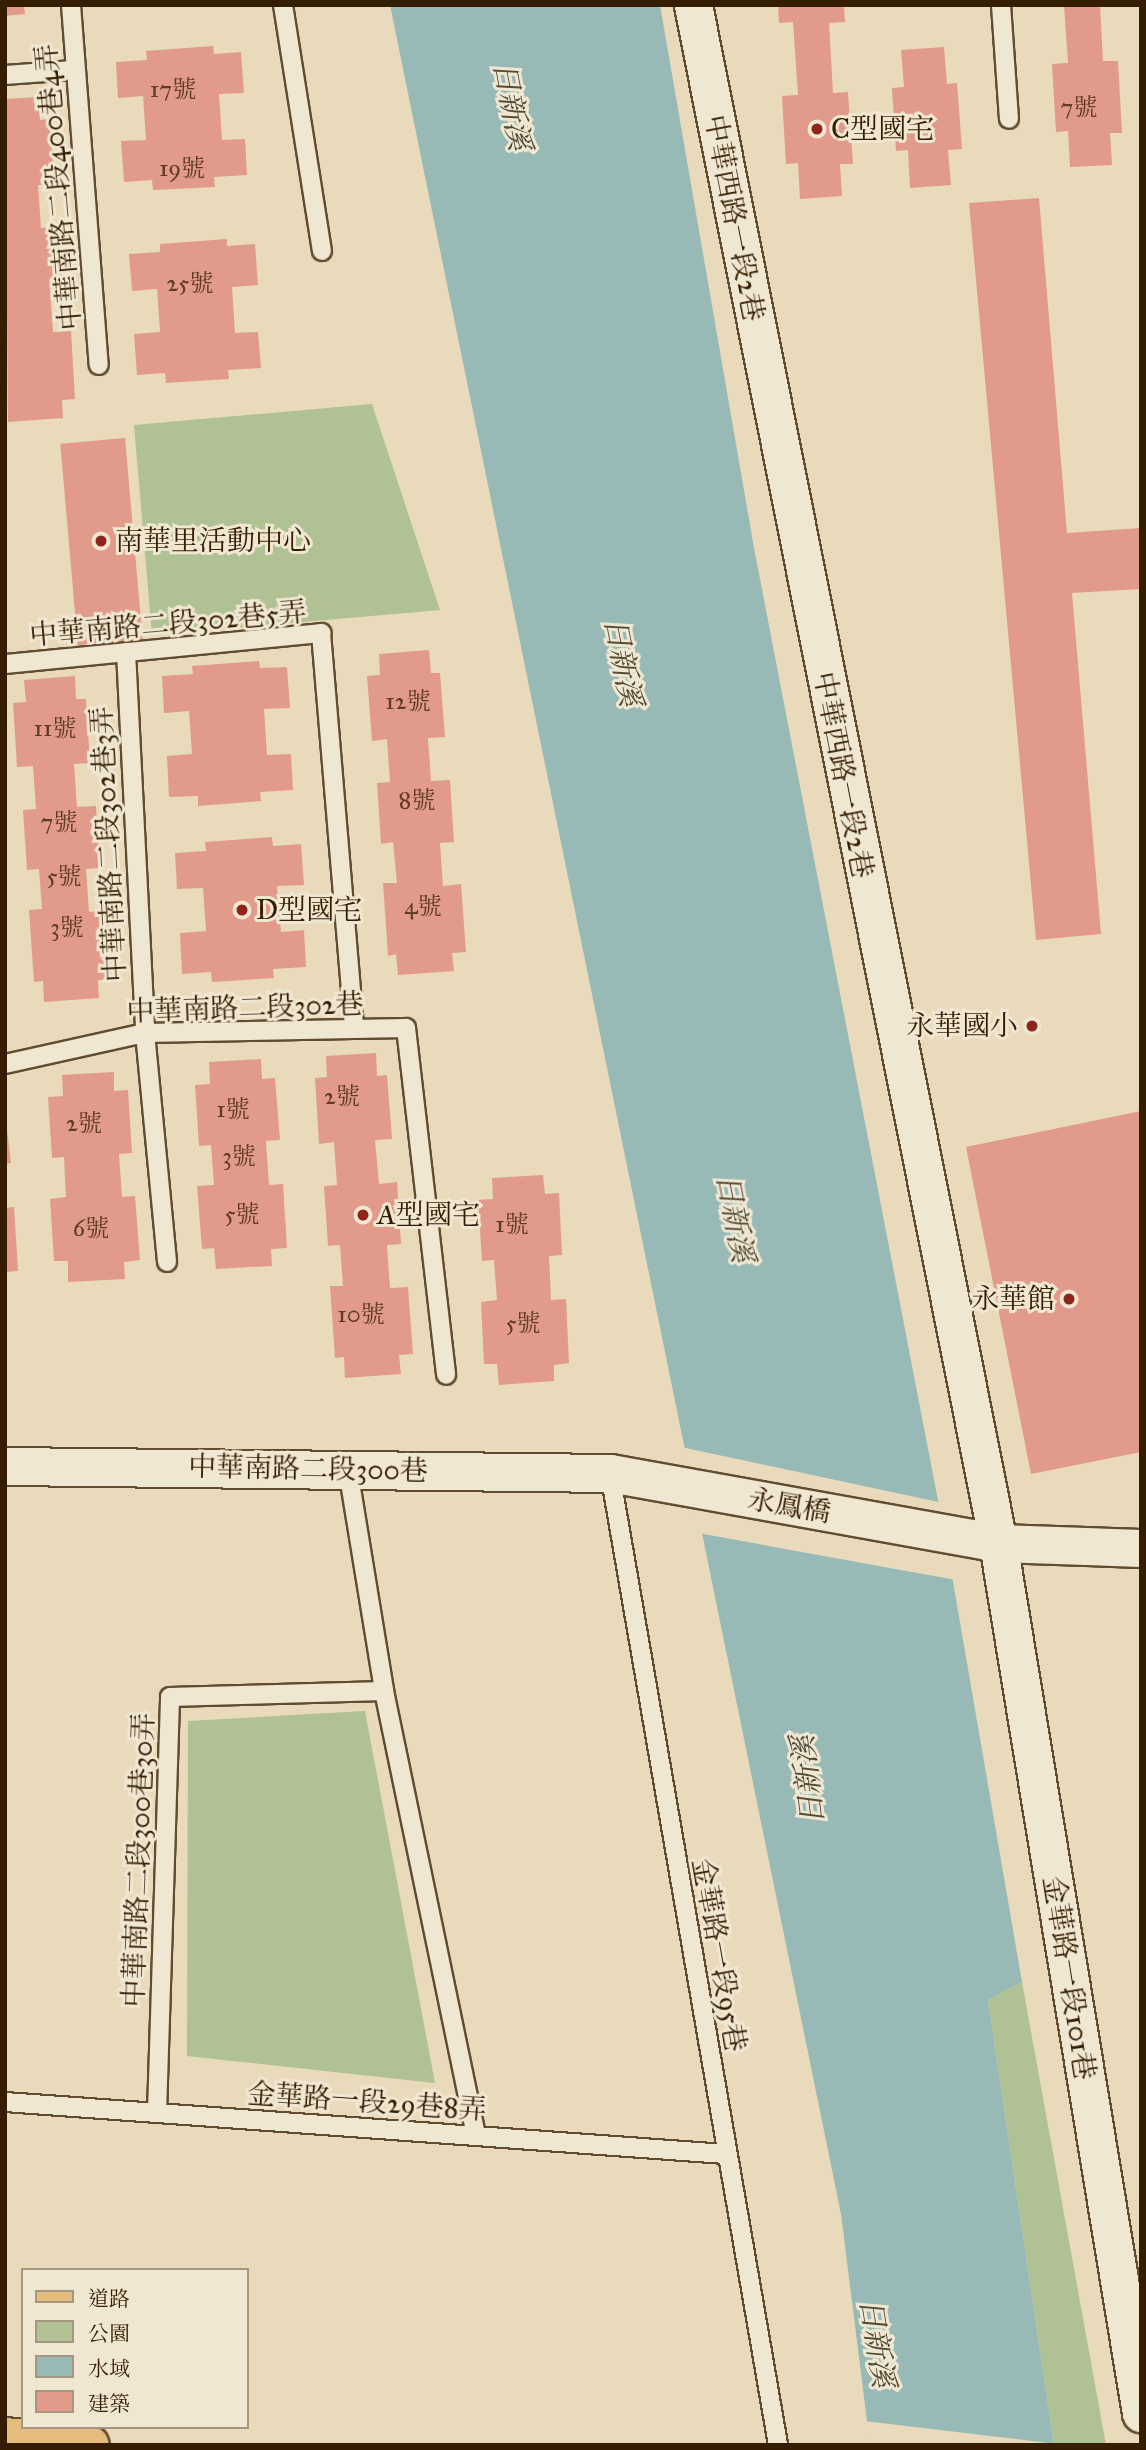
<!DOCTYPE html>
<meta charset="utf-8">
<style>
body{margin:0}
#map{position:relative;width:1146px;height:2450px;overflow:hidden;background:#e8dabb;font-family:"IM FELL Great Primer","Noto Serif TC",serif}
div>[style]{position:absolute}
.green>*{inset:0;background:#b0c194}
.water>*{inset:0;background:#98bab6}
.pier>*{inset:0;background:#e8dabb}
.building>*{inset:0;background:#e29b8a;transform-origin:0 0}
.roads{filter:drop-shadow(2px 0 #614c30) drop-shadow(-2px 0 #614c30) drop-shadow(0 2px #614c30) drop-shadow(0 -2px #614c30)}
.lane>*{height:18px;margin:-9px;padding:0 9px;transform-origin:9px;border-radius:9px;background:#f0e7d3}
.street>*{height:37px;margin:-18.5px;padding:0 18.5px;transform-origin:18.5px;border-radius:18.5px;background:#f0e7d3}
.primary>*{height:38px;margin:-19px;padding:0 19px;transform-origin:19px;border-radius:19px;background:#e4bd7e}
.dots>*{width:19px;height:19px;translate:-50% -50%;box-sizing:border-box;border:4px solid #f0e7d3;border-radius:50%}
span{translate:-50% -50%;white-space:nowrap;text-align:center;line-height:1.15;-webkit-text-stroke:6px #f0e7d3;paint-order:stroke}
.number-label{font-size:24px;color:#603c23}
.number-label span{-webkit-text-stroke-width:0}
.poi-label{font-size:28px;color:#341d01}
.left{translate:0 -50%;text-align:left}
.right{translate:-100% -50%;text-align:right}
.street-label{font-size:28px;color:#341d01}
.water-label{font-size:30px;color:#524c37;font-style:italic}
.frame{position:absolute;inset:0;border:7px solid #341d01;pointer-events:none}
.legend{position:absolute;left:21px;top:2268px;width:228px;height:161px;box-sizing:border-box;background:#f0e7d3;border:2px solid #a5967f;margin:0;padding:9px 12px;list-style:none;font-size:21px;color:#341d01}
.legend li{display:flex;align-items:center;gap:14px;height:35px}
.legend b{width:35px;border:2px solid #a5967f}
</style>
<div id="map">
<div class="green">
<i style="clip-path:polygon(372px 404px,440px 610px,152px 635px,134px 425px)"></i>
<i style="clip-path:polygon(365px 1711px,435px 2083px,187px 2056px,188px 1721px)"></i>
<i style="clip-path:polygon(1022px 1982px,1106px 2445px,1054px 2445px,988px 2000px)"></i>
</div>
<div class="water">
<i style="clip-path:polygon(390px 5px,660px 5px,754px 548px,947px 1547px,1022px 1982px,988px 2000px,1054px 2445px,870px 2445px,841px 2214px)"></i>
</div>
<div class="pier">
<i style="clip-path:polygon(681px 1447px,943px 1503px,956px 1580px,698px 1533px)"></i>
<i style="clip-path:polygon(864px 2421px,1057px 2444px,1057px 2445px,866px 2445px)"></i>
</div>
<div class="building">
<i style="clip-path:polygon(5px 5px,24px 5px,25px 14px,5px 16px)"></i>
<i style="clip-path:polygon(778px 5px,844px 5px,845px 22px,829px 23px,833px 93px,848px 92px,853px 164px,840px 164px,842px 196px,800px 199px,798px 163px,786px 164px,782px 96px,798px 95px,793px 22px,779px 23px)"></i>
<i style="clip-path:polygon(1064px 5px,1100px 5px,1103px 61px,1118px 61px,1122px 133px,1110px 133px,1112px 165px,1070px 167px,1068px 131px,1056px 132px,1052px 64px,1068px 63px)"></i>
<i style="clip-path:polygon(213px 46px,214px 54px,241px 52px,244px 93px,219px 94px,222px 140px,245px 139px,247px 175px,214px 177px,215px 187px,153px 190px,152px 180px,124px 182px,121px 141px,146px 140px,143px 96px,118px 98px,116px 62px,147px 60px,146px 51px)"></i>
<i style="clip-path:polygon(944px 47px,947px 84px,957px 83px,962px 149px,948px 150px,951px 185px,910px 188px,908px 150px,896px 151px,892px 88px,904px 87px,901px 50px)"></i>
<i style="clip-path:polygon(39px 97px,40px 120px,50px 119px,54px 184px,38px 185px,41px 228px,59px 227px,64px 288px,50px 289px,53px 332px,71px 331px,75px 399px,62px 400px,63px 418px,8px 422px,5px 99px)"></i>
<i style="clip-path:polygon(1039px 198px,1067px 533px,1141px 528px,1141px 589px,1072px 593px,1101px 934px,1036px 940px,969px 203px)"></i>
<i style="clip-path:polygon(227px 239px,227px 246px,255px 244px,258px 285px,232px 287px,235px 333px,258px 332px,261px 368px,228px 370px,229px 379px,166px 383px,165px 373px,137px 375px,134px 334px,160px 332px,157px 289px,132px 291px,129px 254px,160px 252px,160px 244px)"></i>
<i style="left:125px;top:438px;width:202px;height:65px;rotate:85deg"></i>
<i style="clip-path:polygon(429px 650px,431px 673px,440px 673px,445px 737px,428px 738px,431px 781px,450px 780px,454px 842px,440px 843px,443px 886px,461px 884px,466px 952px,452px 953px,454px 971px,398px 975px,396px 954px,388px 956px,383px 883px,397px 883px,393px 842px,381px 844px,377px 783px,390px 782px,387px 739px,372px 741px,367px 676px,380px 675px,379px 654px)"></i>
<i style="clip-path:polygon(259px 661px,260px 668px,287px 667px,290px 708px,264px 709px,267px 755px,291px 754px,293px 790px,260px 792px,261px 801px,198px 806px,198px 796px,169px 797px,167px 756px,192px 754px,189px 711px,164px 713px,162px 676px,193px 674px,192px 666px)"></i>
<i style="clip-path:polygon(75px 676px,76px 699px,86px 699px,90px 763px,74px 764px,77px 807px,96px 806px,100px 868px,86px 869px,89px 912px,107px 910px,112px 979px,98px 980px,99px 998px,44px 1002px,43px 981px,34px 982px,29px 910px,42px 909px,39px 869px,27px 870px,23px 810px,36px 809px,33px 766px,17px 767px,13px 703px,26px 702px,24px 680px)"></i>
<i style="clip-path:polygon(272px 837px,273px 846px,301px 844px,304px 885px,277px 886px,281px 932px,304px 930px,306px 967px,273px 969px,274px 978px,212px 982px,211px 972px,182px 974px,180px 933px,206px 931px,203px 888px,177px 889px,175px 853px,206px 851px,205px 842px)"></i>
<i style="clip-path:polygon(376px 1053px,377px 1076px,387px 1075px,392px 1139px,375px 1140px,379px 1184px,397px 1182px,401px 1244px,387px 1245px,390px 1288px,408px 1287px,413px 1354px,399px 1355px,401px 1374px,345px 1378px,344px 1357px,335px 1358px,330px 1286px,343px 1286px,340px 1245px,328px 1246px,324px 1186px,337px 1185px,334px 1142px,319px 1144px,315px 1078px,327px 1077px,326px 1056px)"></i>
<i style="clip-path:polygon(261px 1059px,262px 1079px,275px 1078px,280px 1140px,266px 1141px,269px 1185px,283px 1184px,287px 1248px,271px 1249px,272px 1266px,216px 1269px,214px 1248px,202px 1249px,197px 1186px,214px 1185px,211px 1145px,199px 1146px,195px 1085px,210px 1084px,209px 1062px)"></i>
<i style="clip-path:polygon(114px 1072px,114px 1091px,128px 1090px,132px 1153px,119px 1154px,122px 1197px,135px 1196px,140px 1260px,124px 1262px,125px 1279px,68px 1282px,68px 1261px,54px 1261px,50px 1199px,66px 1197px,64px 1157px,52px 1158px,48px 1097px,63px 1096px,62px 1075px)"></i>
<i style="clip-path:polygon(1141px 1111px,1141px 1452px,1031px 1474px,966px 1147px)"></i>
<i style="clip-path:polygon(5px 1113px,11px 1163px,5px 1164px)"></i>
<i style="clip-path:polygon(543px 1175px,545px 1194px,559px 1193px,562px 1255px,549px 1256px,551px 1300px,566px 1299px,569px 1363px,554px 1365px,554px 1381px,499px 1385px,497px 1364px,484px 1364px,481px 1302px,497px 1300px,494px 1260px,482px 1261px,478px 1200px,493px 1199px,492px 1178px)"></i>
<i style="clip-path:polygon(14px 1207px,18px 1271px,5px 1272px,5px 1208px)"></i>
</div>
<div class="roads">
<div class="lane">
<i style="left:71px;top:5px;width:361px;rotate:85.6deg"></i>
<i style="left:283px;top:5px;width:249px;rotate:81deg"></i>
<i style="left:1001px;top:5px;width:114px;rotate:86deg"></i>
<i style="left:5px;top:75px;width:70px;rotate:-4.1deg"></i>
<i style="left:126px;top:652px;width:381px;rotate:87.1deg"></i>
<i style="left:145px;top:1033px;width:230px;rotate:84.5deg"></i>
<i style="left:5px;top:664px;width:318px;rotate:-5.6deg"></i>
<i style="left:321px;top:633px;width:397px;rotate:85.2deg"></i>
<i style="left:5px;top:1064px;width:143px;rotate:-12.5deg"></i>
<i style="left:145px;top:1033px;width:261px;rotate:-1.1deg"></i>
<i style="left:406px;top:1028px;width:349px;rotate:83.4deg"></i>
<i style="left:348px;top:1470px;width:224px;rotate:80.7deg"></i>
<i style="left:384px;top:1691px;width:454px;rotate:78.3deg"></i>
<i style="left:610px;top:1473px;width:986px;rotate:80.19deg"></i>
<i style="left:5px;top:2102px;width:723px;rotate:4.13deg"></i>
<i style="left:157px;top:2113px;width:416px;rotate:-88.2deg"></i>
<i style="left:170px;top:1697px;width:214px;rotate:-1.6deg"></i>
</div>
<div class="street">
<i style="left:693px;top:5px;width:1568px;rotate:78.78deg"></i>
<i style="left:998px;top:1543px;width:882px;rotate:80.67deg"></i>
<i style="left:5px;top:1466px;width:605px;rotate:0.66deg"></i>
<i style="left:610px;top:1473px;width:394px;rotate:10.2deg"></i>
<i style="left:998px;top:1543px;width:143px;rotate:2deg"></i>
</div>
<div class="primary">
<i style="left:5px;top:2437px;width:85px;rotate:5.4deg"></i>
</div>
</div>
<div class="dots">
<i style="left:817px;top:129px;background:#8f2418"></i>
<i style="left:101px;top:541px;background:#8f2418"></i>
<i style="left:242px;top:910px;background:#8f2418"></i>
<i style="left:1032px;top:1026px;background:#8f2418"></i>
<i style="left:363px;top:1215px;background:#8f2418"></i>
<i style="left:1069px;top:1299px;background:#8f2418"></i>
</div>
<div class="number-label">
<span style="left:173px;top:90px">17號</span>
<span style="left:1079px;top:108px">7號</span>
<span style="left:182px;top:169px">19號</span>
<span style="left:190px;top:284px">25號</span>
<span style="left:408px;top:702px">12號</span>
<span style="left:55px;top:729px">11號</span>
<span style="left:417px;top:801px">8號</span>
<span style="left:59px;top:823px">7號</span>
<span style="left:64px;top:877px">5號</span>
<span style="left:423px;top:907px">4號</span>
<span style="left:67px;top:928px">3號</span>
<span style="left:342px;top:1097px">2號</span>
<span style="left:233px;top:1110px">1號</span>
<span style="left:84px;top:1124px">2號</span>
<span style="left:239px;top:1157px">3號</span>
<span style="left:242px;top:1215px">5號</span>
<span style="left:512px;top:1225px">1號</span>
<span style="left:91px;top:1229px">6號</span>
<span style="left:361px;top:1315px">10號</span>
<span style="left:523px;top:1324px">5號</span>
</div>
<div class="poi-label">
<span class="left" style="left:831px;top:129px">C型國宅</span>
<span class="left" style="left:115px;top:541px">南華里活動中心</span>
<span class="left" style="left:256px;top:910px">D型國宅</span>
<span class="right" style="left:1018px;top:1026px">永華國小</span>
<span class="left" style="left:377px;top:1215px">A型國宅</span>
<span class="right" style="left:1055px;top:1299px">永華館</span>
</div>
<div class="street-label">
<span style="left:59px;top:187px;rotate:-95deg">中華南路二段400巷4弄</span>
<span style="left:734px;top:218px;rotate:79deg">中華西路一段2巷</span>
<span style="left:168px;top:624px;rotate:-5deg">中華南路二段302巷5弄</span>
<span style="left:843px;top:775px;rotate:79deg">中華西路一段2巷</span>
<span style="left:109px;top:844px;rotate:-93deg">中華南路二段302巷3弄</span>
<span style="left:245px;top:1008px;rotate:-2deg">中華南路二段302巷</span>
<span style="left:308px;top:1469px;rotate:1deg">中華南路二段300巷</span>
<span style="left:789px;top:1506px;rotate:10deg">永鳳橋</span>
<span style="left:139px;top:1860px;rotate:-88deg">中華南路二段300巷30弄</span>
<span style="left:719px;top:1955px;rotate:80deg">金華路一段95巷</span>
<span style="left:1069px;top:1978px;rotate:81deg">金華路一段101巷</span>
<span style="left:367px;top:2102px;rotate:4deg">金華路一段29巷8弄</span>
</div>
<div class="water-label">
<span style="left:512px;top:106px;rotate:79deg">日新溪</span>
<span style="left:623px;top:662px;rotate:79deg">日新溪</span>
<span style="left:735px;top:1218px;rotate:79deg">日新溪</span>
<span style="left:808px;top:1780px;rotate:-97deg">日新溪</span>
<span style="left:877px;top:2343px;rotate:81deg">日新溪</span>
</div>
<div class="frame"></div>
<ul class="legend">
<li><b style="height:9px;background:#e4bd7e"></b>道路</li>
<li><b style="height:19px;background:#b0c194"></b>公園</li>
<li><b style="height:19px;background:#98bab6"></b>水域</li>
<li><b style="height:19px;background:#e29b8a"></b>建築</li>
</ul>
</div>
